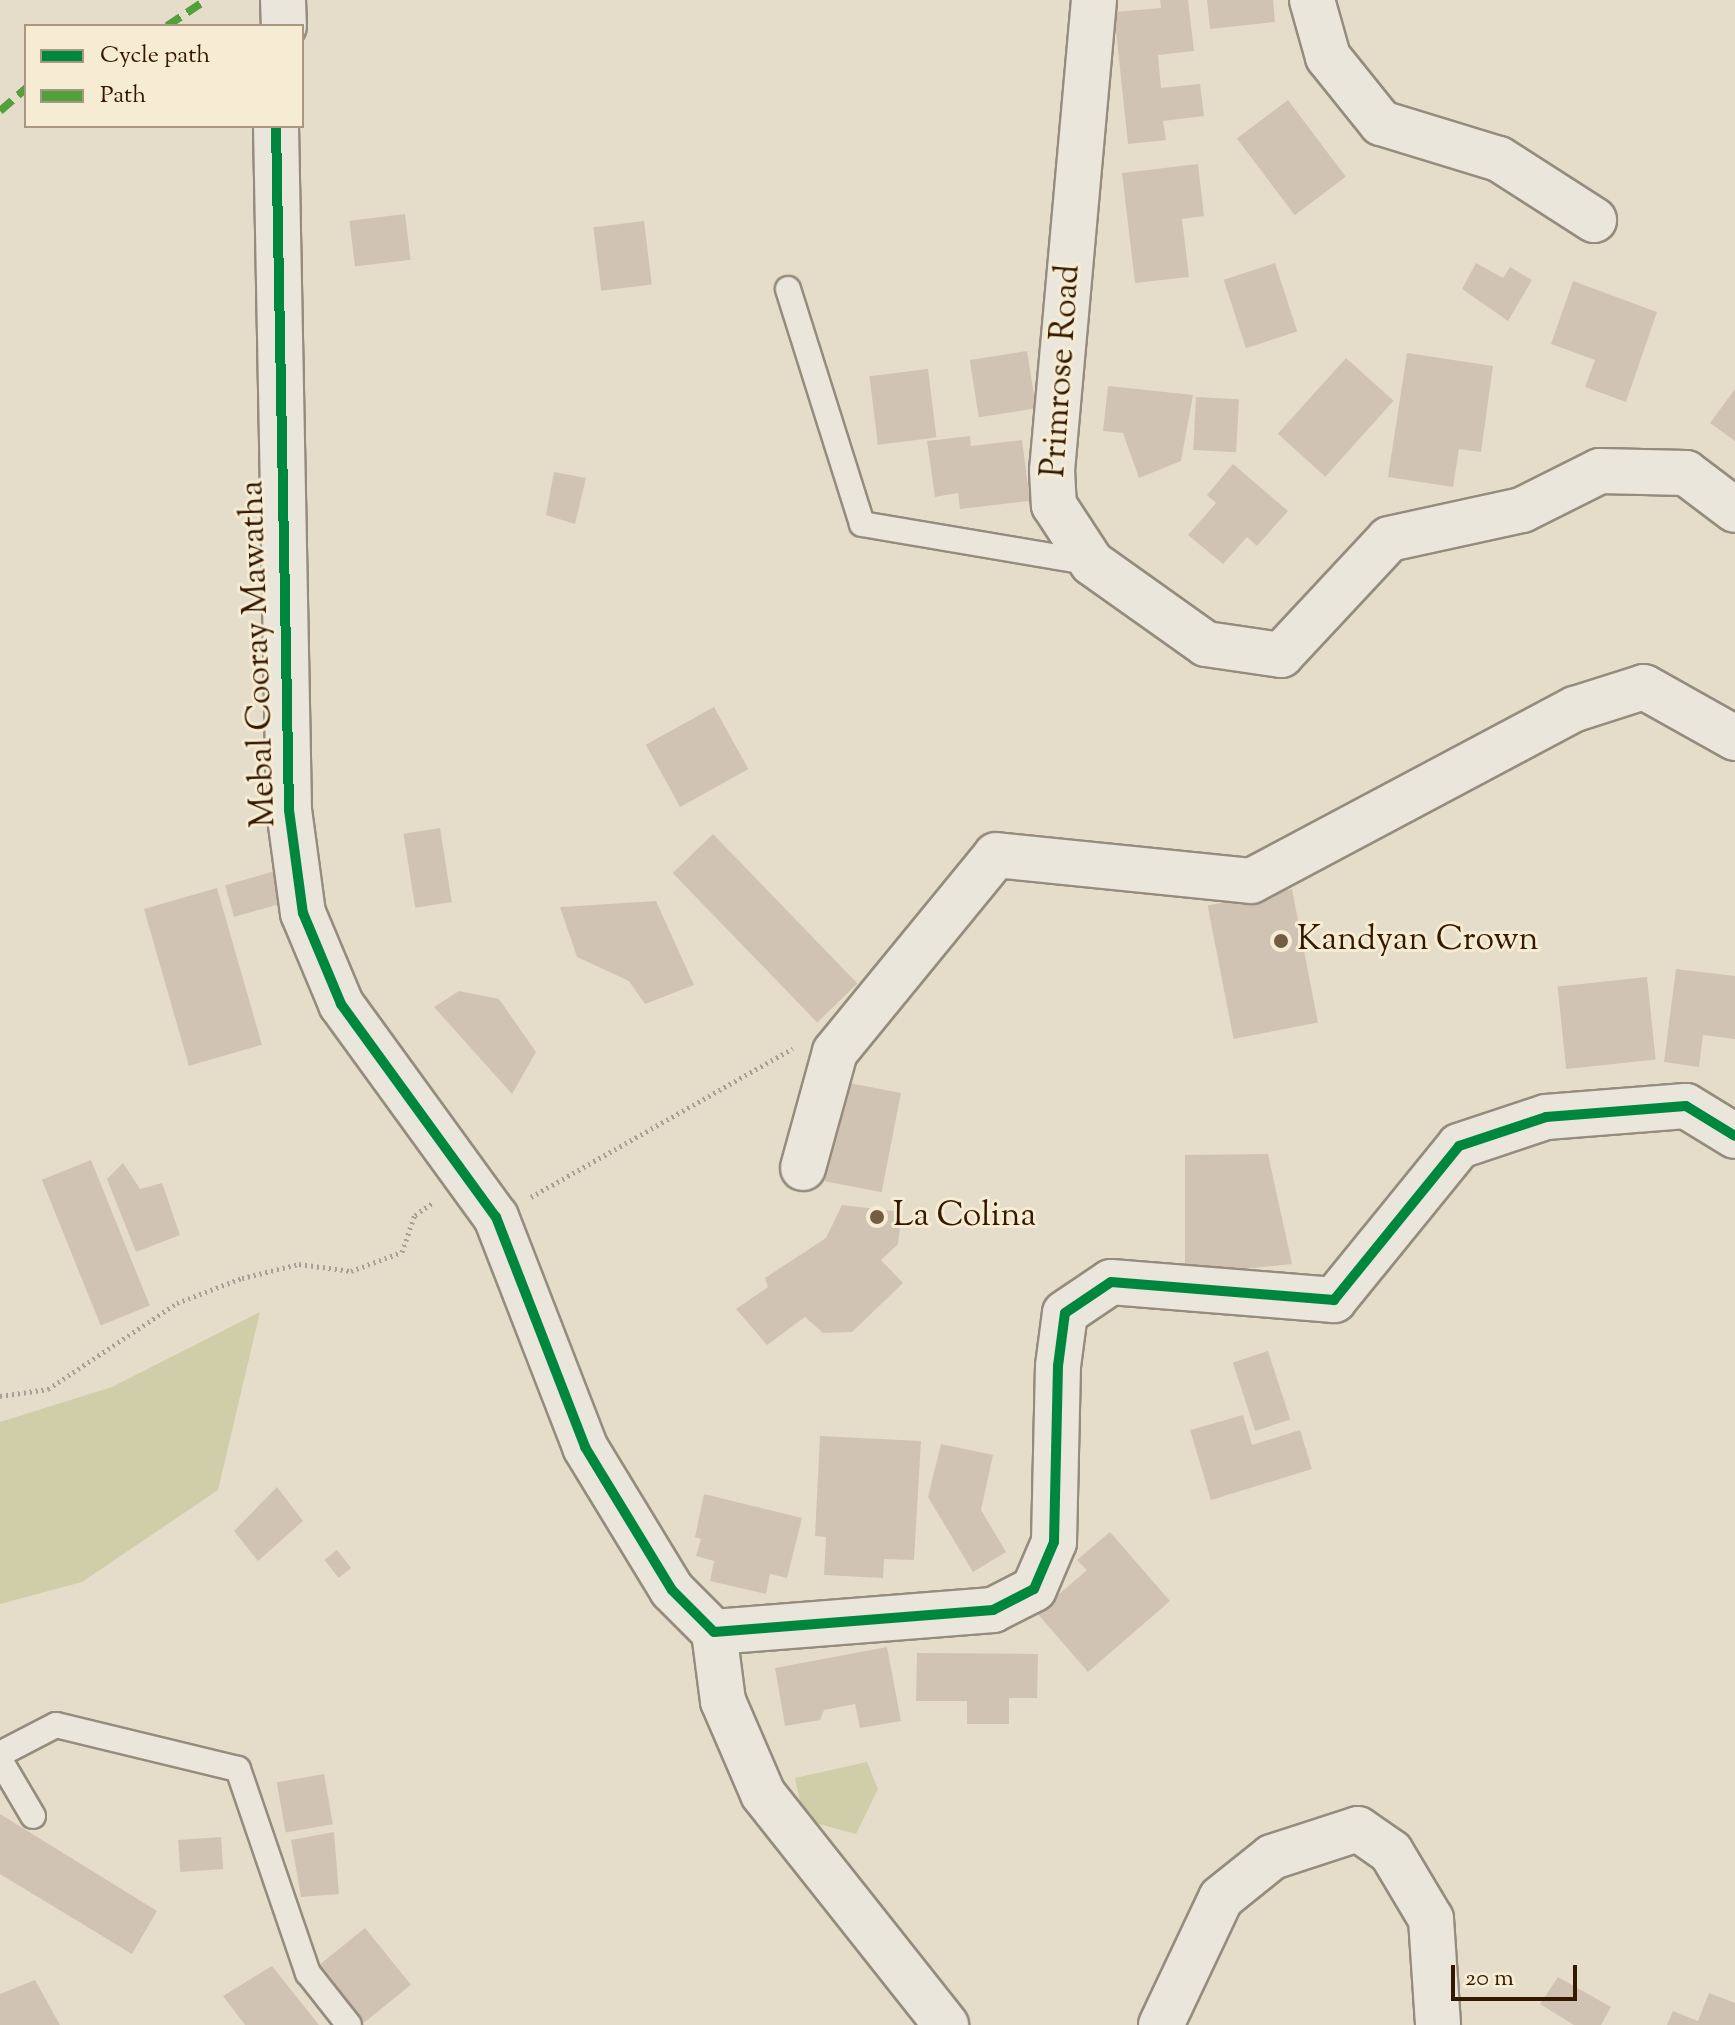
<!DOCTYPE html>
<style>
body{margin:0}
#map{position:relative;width:1735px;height:2025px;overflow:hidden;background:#e5ddc9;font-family:"Sorts Mill Goudy",serif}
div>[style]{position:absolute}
.green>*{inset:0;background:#cfcea9}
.building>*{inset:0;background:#d1c3b3;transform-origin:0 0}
.path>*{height:5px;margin-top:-2.5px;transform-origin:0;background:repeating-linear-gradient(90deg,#a6a096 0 2px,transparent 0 6px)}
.roads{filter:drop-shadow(2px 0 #958c7e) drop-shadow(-2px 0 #958c7e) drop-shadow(0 2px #958c7e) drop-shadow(0 -2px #958c7e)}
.service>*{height:24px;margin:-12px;padding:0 12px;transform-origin:12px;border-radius:12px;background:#eae6dc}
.minor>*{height:44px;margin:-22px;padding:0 22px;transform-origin:22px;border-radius:22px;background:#eae6dc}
.quiet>*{height:8px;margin-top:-4px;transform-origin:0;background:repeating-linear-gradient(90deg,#53a13c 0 16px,transparent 0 24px)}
.cycleway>*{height:10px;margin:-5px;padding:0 5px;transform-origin:5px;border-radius:5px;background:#00873e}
.dots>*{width:22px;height:22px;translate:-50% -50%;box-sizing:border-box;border:4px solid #f6ecd4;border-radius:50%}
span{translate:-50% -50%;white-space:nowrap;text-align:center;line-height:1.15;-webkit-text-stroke:6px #f6ecd4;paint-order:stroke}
.street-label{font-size:34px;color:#351800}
.poi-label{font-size:34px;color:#351800}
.left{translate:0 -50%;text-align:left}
.legend{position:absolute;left:24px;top:24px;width:280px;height:104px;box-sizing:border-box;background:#f6ecd4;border:2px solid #a9977f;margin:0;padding:10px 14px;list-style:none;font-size:24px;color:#351800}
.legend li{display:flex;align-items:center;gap:16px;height:40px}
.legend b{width:40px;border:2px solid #a9977f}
.scale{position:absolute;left:1451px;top:1965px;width:126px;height:36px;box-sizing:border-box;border:4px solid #351800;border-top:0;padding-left:10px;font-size:24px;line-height:28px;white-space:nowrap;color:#351800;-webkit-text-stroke:6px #f6ecd4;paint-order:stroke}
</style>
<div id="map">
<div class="green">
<i style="clip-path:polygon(260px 1312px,218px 1490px,82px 1582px,0 1604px,0 1422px,112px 1387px)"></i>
<i style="clip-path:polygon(867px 1762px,878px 1789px,856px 1834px,804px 1820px,795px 1778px)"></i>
</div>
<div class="building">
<i style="clip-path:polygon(1160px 0,1188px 0,1194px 51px,1158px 55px,1161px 88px,1200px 84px,1204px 116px,1163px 121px,1166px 140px,1128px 144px,1114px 12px,1161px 8px)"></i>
<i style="clip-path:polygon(1207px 0,1273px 0,1275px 22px,1210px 29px)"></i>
<i style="left:1288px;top:100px;width:96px;height:64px;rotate:53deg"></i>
<i style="clip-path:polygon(1198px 164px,1204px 216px,1182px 219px,1189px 277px,1135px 283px,1122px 173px)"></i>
<i style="left:405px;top:214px;width:46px;height:56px;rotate:83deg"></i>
<i style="left:644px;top:221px;width:64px;height:51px;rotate:83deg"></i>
<i style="left:1275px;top:263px;width:72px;height:54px;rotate:72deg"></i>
<i style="clip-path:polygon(1476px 263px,1503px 278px,1510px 267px,1532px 280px,1508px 321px,1462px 289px)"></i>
<i style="clip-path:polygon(1573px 281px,1657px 312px,1626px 402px,1585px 387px,1595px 360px,1551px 344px)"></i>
<i style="left:1027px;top:351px;width:58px;height:58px;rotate:81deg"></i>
<i style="clip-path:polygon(1407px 353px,1493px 366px,1481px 452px,1459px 449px,1453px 487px,1388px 477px)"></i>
<i style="left:1346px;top:358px;width:64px;height:102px;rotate:42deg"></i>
<i style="left:928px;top:369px;width:69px;height:59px;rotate:83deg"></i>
<i style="clip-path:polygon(1108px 386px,1193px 395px,1181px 461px,1139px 478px,1123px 433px,1103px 431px)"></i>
<i style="clip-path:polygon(1735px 389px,1735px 441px,1710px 423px)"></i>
<i style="left:1196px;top:397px;width:43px;height:53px;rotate:3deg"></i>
<i style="clip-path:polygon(970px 436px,971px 446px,1022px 440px,1030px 501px,960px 509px,958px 493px,935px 497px,927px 441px)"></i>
<i style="clip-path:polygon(1233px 464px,1288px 511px,1257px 546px,1247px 537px,1223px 564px,1188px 535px,1216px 503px,1207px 495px)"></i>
<i style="clip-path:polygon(554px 472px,586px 478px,575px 524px,546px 515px)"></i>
<i style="left:714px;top:707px;width:71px;height:78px;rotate:61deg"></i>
<i style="left:440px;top:828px;width:75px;height:37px;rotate:81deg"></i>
<i style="left:713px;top:834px;width:208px;height:56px;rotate:46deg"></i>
<i style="left:275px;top:871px;width:33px;height:52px;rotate:74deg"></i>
<i style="left:217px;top:888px;width:163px;height:76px;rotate:74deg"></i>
<i style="left:1292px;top:889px;width:136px;height:86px;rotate:79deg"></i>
<i style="clip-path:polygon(656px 901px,694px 985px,645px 1004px,629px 981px,577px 957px,560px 907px)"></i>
<i style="clip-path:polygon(1676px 969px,1735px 976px,1735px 1039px,1703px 1035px,1699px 1067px,1664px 1062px)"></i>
<i style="left:1647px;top:977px;width:83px;height:90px;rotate:84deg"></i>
<i style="clip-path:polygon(459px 991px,499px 999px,536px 1052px,512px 1094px,434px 1007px)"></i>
<i style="left:844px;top:1082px;width:58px;height:101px;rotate:11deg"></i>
<i style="clip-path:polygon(1268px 1154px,1292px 1264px,1185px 1275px,1185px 1155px)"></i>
<i style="left:91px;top:1160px;width:157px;height:53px;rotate:68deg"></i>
<i style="clip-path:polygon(123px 1163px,140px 1189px,162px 1183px,180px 1235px,136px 1252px,107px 1179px)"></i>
<i style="clip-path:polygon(842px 1205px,902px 1212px,898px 1244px,881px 1260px,903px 1283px,852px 1332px,823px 1333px,805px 1317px,767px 1345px,736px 1309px,768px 1287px,765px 1278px,826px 1238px)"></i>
<i style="left:1268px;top:1351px;width:72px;height:37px;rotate:72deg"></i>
<i style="clip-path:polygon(1243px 1415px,1252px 1445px,1300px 1430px,1312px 1469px,1211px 1500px,1190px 1430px)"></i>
<i style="clip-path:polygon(820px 1436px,921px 1441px,914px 1560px,884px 1559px,883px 1578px,824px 1575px,826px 1537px,815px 1536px)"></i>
<i style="clip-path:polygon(941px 1444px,993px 1455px,981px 1510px,1006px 1552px,973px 1572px,928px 1497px)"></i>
<i style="clip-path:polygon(277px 1487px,303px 1521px,258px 1561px,234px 1531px)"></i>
<i style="clip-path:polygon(704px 1494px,802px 1518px,787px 1578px,770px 1574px,766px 1594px,710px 1581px,714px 1561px,696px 1556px,701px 1539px,695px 1537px)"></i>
<i style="clip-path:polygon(1110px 1532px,1170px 1601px,1088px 1672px,1037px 1613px,1087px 1570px,1077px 1560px)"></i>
<i style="left:337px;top:1550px;width:23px;height:16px;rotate:52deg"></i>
<i style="clip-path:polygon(887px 1647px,901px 1721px,860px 1728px,855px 1704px,824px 1710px,820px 1720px,785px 1726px,775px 1668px)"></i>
<i style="clip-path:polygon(917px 1653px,1038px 1654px,1037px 1698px,1009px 1698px,1009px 1724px,967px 1724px,967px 1701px,916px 1701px)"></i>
<i style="left:324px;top:1774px;width:51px;height:48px;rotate:80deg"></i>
<i style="clip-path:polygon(0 1814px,157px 1911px,132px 1954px,0 1874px)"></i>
<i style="clip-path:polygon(334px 1832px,339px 1894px,301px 1897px,291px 1840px)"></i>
<i style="left:221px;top:1837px;width:32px;height:43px;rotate:86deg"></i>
<i style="left:365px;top:1928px;width:73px;height:60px;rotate:51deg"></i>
<i style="clip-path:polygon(272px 1966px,319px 2025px,245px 2025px,223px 1996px)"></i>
<i style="clip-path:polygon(1558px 1977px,1611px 2007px,1601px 2025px,1574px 2025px,1540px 2004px)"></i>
<i style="clip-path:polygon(35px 1980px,60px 2025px,0 2025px,0 1994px)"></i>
<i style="clip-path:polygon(1709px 1993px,1735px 2003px,1735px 2025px,1667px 2025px,1673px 2011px,1698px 2021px)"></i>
</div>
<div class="path">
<i style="left:531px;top:1197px;width:301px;rotate:-29.6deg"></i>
<i style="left:0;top:1396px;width:49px;rotate:-8.3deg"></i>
<i style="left:48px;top:1389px;width:155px;rotate:-33.7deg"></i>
<i style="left:177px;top:1303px;width:70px;rotate:-21deg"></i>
<i style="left:242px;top:1278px;width:59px;rotate:-13.8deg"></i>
<i style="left:299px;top:1264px;width:52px;rotate:7.7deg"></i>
<i style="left:351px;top:1271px;width:54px;rotate:-20.4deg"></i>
<i style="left:402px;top:1252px;width:39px;rotate:-71deg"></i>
<i style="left:415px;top:1215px;width:21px;rotate:-35deg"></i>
</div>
<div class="roads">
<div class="service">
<i style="left:788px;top:289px;width:246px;rotate:72.5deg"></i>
<i style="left:862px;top:524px;width:233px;rotate:9.6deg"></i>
<i style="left:0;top:1754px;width:63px;rotate:-27.4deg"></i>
<i style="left:56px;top:1725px;width:187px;rotate:13.6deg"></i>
<i style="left:238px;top:1769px;width:216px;rotate:71.1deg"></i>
<i style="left:308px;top:1973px;width:66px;rotate:51.7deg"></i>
<i style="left:0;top:1760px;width:65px;rotate:59.5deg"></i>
</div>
<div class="minor">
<i style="left:283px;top:0;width:26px;rotate:88deg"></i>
<i style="left:1094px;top:0;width:472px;rotate:95.1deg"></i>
<i style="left:1052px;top:470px;width:35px;rotate:87deg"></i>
<i style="left:1054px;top:505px;width:69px;rotate:56.8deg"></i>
<i style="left:1092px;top:563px;width:140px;rotate:35.4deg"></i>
<i style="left:1206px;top:644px;width:76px;rotate:8.3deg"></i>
<i style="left:1281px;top:655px;width:158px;rotate:-47deg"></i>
<i style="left:1389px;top:539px;width:136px;rotate:-12.3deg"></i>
<i style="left:1522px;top:510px;width:87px;rotate:-26.6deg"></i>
<i style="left:1600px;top:471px;width:86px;rotate:1.3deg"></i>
<i style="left:1686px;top:473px;width:61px;rotate:37.1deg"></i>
<i style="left:1312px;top:0;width:59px;rotate:74.3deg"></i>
<i style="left:1328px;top:57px;width:85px;rotate:51.2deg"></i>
<i style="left:1381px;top:123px;width:123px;rotate:17deg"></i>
<i style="left:1499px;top:159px;width:113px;rotate:32.7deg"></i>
<i style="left:276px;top:126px;width:684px;rotate:88.91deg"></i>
<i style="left:289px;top:810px;width:104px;rotate:82.3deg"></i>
<i style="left:303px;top:913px;width:99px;rotate:67.3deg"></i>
<i style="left:341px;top:1004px;width:263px;rotate:54deg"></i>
<i style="left:496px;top:1217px;width:247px;rotate:68.8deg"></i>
<i style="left:585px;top:1447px;width:167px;rotate:58.7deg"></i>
<i style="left:672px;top:1590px;width:59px;rotate:45deg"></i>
<i style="left:714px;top:1632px;width:280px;rotate:-4.5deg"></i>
<i style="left:993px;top:1610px;width:46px;rotate:-27.1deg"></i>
<i style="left:1034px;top:1589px;width:51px;rotate:-66.9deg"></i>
<i style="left:1054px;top:1542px;width:176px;rotate:-88.7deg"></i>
<i style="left:1058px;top:1366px;width:53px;rotate:-82.5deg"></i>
<i style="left:1065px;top:1313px;width:55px;rotate:-34deg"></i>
<i style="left:1111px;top:1282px;width:224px;rotate:4.6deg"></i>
<i style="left:1334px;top:1300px;width:198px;rotate:-50.9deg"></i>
<i style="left:1459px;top:1146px;width:92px;rotate:-18.4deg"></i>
<i style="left:1546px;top:1117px;width:140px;rotate:-4.5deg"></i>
<i style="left:1686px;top:1106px;width:57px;rotate:31.5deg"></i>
<i style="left:803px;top:1168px;width:120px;rotate:-74.6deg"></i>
<i style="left:835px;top:1052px;width:254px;rotate:-50.7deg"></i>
<i style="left:996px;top:855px;width:256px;rotate:5.8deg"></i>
<i style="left:1251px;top:881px;width:367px;rotate:-28deg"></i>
<i style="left:1575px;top:709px;width:72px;rotate:-17.7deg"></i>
<i style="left:1644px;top:687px;width:104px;rotate:29.3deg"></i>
<i style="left:714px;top:1632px;width:70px;rotate:82.6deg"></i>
<i style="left:723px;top:1701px;width:101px;rotate:66.7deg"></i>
<i style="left:763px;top:1794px;width:295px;rotate:51.6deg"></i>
<i style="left:1161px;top:2025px;width:140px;rotate:-64.7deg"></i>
<i style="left:1221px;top:1898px;width:65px;rotate:-38.8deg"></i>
<i style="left:1272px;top:1857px;width:90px;rotate:-18deg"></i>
<i style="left:1358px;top:1829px;width:40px;rotate:34.9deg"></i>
<i style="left:1391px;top:1852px;width:78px;rotate:59.2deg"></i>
<i style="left:1431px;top:1919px;width:106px;rotate:86.2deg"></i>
</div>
</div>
<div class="quiet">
<i style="left:167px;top:26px;width:47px;rotate:-33.7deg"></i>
<i style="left:0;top:111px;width:35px;rotate:-41deg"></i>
</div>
<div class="cycleway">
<i style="left:276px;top:126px;width:684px;rotate:88.91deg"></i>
<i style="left:289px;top:810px;width:104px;rotate:82.3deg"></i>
<i style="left:303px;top:913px;width:99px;rotate:67.3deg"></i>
<i style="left:341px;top:1004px;width:263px;rotate:54deg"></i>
<i style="left:496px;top:1217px;width:247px;rotate:68.8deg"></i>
<i style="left:585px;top:1447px;width:167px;rotate:58.7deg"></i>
<i style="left:672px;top:1590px;width:59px;rotate:45deg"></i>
<i style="left:714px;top:1632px;width:280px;rotate:-4.5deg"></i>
<i style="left:993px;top:1610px;width:46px;rotate:-27.1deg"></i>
<i style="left:1034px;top:1589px;width:51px;rotate:-66.9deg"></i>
<i style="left:1054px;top:1542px;width:176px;rotate:-88.7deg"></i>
<i style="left:1058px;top:1366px;width:53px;rotate:-82.5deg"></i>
<i style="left:1065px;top:1313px;width:55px;rotate:-34deg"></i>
<i style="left:1111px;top:1282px;width:224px;rotate:4.6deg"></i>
<i style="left:1334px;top:1300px;width:198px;rotate:-50.9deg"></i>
<i style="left:1459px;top:1146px;width:92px;rotate:-18.4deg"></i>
<i style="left:1546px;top:1117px;width:140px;rotate:-4.5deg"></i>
<i style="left:1686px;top:1106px;width:57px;rotate:31.5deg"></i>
</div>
<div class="dots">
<i style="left:1281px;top:941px;background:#735d46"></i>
<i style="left:877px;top:1217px;background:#735d46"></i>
</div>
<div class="street-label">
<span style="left:1062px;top:371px;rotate:-86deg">Primrose Road</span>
<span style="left:259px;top:654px;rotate:-92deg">Mebal Cooray Mawatha</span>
</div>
<div class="poi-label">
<span class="left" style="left:1297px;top:941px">Kandyan Crown</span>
<span class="left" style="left:893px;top:1217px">La Colina</span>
</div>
<ul class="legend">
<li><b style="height:10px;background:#00873e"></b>Cycle path</li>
<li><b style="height:10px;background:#53a13c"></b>Path</li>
</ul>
<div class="scale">20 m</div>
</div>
